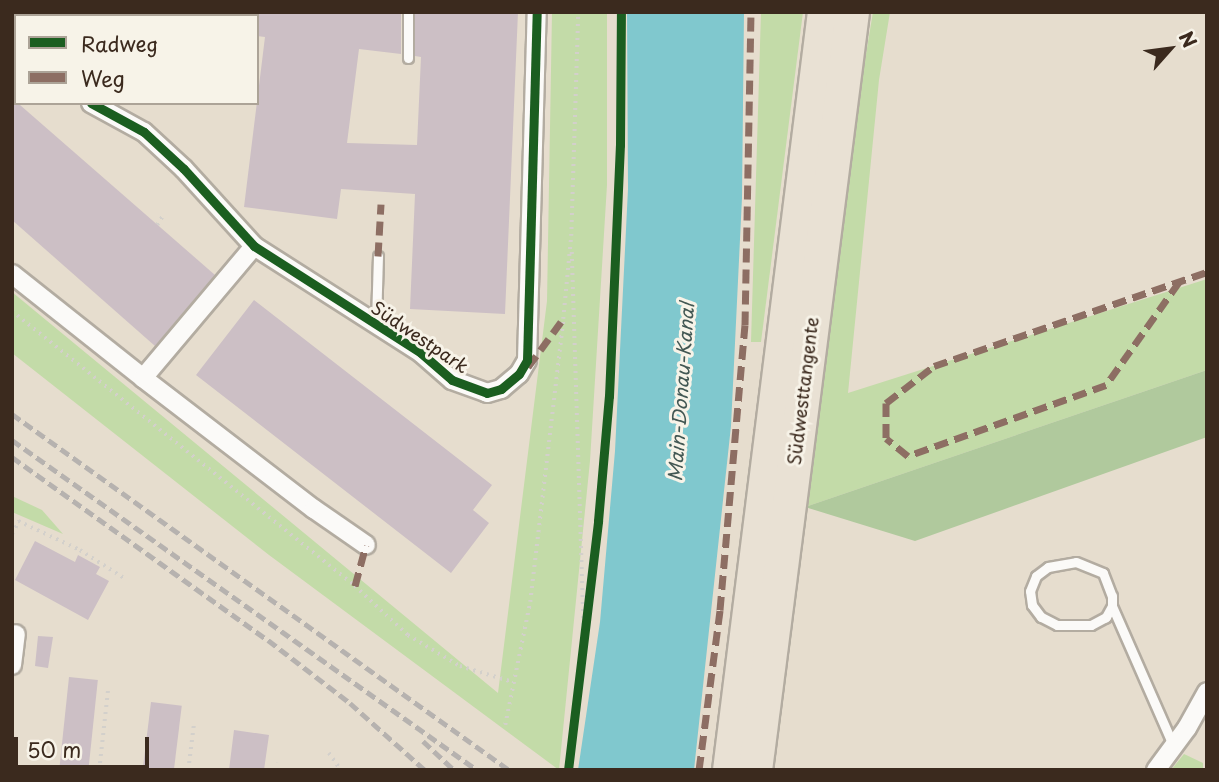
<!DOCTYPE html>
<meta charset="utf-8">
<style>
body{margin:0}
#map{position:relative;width:1219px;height:782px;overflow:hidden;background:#e6ddce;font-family:"Playpen Sans",sans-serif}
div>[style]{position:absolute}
.green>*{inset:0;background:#c3dba8}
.forest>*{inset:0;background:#b0c99d}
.water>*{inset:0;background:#80c8ce}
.building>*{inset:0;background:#ccbfc5;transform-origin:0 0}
.path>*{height:3.5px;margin-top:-1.75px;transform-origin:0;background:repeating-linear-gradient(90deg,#d3d0cb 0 2px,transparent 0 7px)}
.roads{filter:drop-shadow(2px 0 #b3aca1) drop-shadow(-2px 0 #b3aca1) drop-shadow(0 2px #b3aca1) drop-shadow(0 -2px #b3aca1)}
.lane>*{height:9px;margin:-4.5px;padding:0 4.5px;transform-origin:4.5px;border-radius:4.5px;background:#fbfaf8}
.street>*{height:18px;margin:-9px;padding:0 9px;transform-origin:9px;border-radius:9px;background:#fbfaf8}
.highway>*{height:33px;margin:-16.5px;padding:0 16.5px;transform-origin:16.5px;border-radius:16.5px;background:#e9e1d4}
.rail>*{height:5px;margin-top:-2.5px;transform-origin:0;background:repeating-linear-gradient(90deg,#b6b2af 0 10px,transparent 0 15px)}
.quiet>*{height:7px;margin-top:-3.5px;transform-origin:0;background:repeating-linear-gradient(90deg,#8d6e63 0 14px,transparent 0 21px)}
.cycleway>*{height:9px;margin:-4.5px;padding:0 4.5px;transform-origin:4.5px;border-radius:4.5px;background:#1b5e20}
span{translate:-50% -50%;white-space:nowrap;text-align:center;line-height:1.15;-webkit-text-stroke:6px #f7f3e8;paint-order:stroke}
.street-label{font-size:18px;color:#3b2a1e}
.water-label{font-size:19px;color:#425753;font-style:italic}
.frame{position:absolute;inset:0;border:14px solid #3b2a1e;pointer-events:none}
.legend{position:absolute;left:14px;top:14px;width:245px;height:91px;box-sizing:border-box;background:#f7f3e8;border:2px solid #aca397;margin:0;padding:9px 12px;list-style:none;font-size:21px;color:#3b2a1e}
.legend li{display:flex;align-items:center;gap:14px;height:35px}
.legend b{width:35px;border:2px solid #aca397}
.north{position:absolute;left:1135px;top:14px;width:70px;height:70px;-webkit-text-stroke:5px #f7f3e8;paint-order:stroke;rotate:62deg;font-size:19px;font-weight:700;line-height:28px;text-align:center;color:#3b2a1e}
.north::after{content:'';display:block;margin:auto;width:24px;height:32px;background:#3b2a1e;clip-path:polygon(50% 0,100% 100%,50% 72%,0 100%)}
.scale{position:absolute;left:14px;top:737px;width:135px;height:32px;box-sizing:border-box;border:4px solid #3b2a1e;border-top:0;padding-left:9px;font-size:21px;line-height:24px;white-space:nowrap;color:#3b2a1e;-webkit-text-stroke:5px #f7f3e8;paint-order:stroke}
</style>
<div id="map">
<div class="green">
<i style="clip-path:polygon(552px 12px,607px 12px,607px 185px,590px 461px,559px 770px,269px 555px,12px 353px,12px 292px,498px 693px,547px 301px)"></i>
<i style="clip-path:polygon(761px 12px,803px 12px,761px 342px,751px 342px)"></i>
<i style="clip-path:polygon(873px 12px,890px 12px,879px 80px,848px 393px,1207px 279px,1207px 370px,805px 507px,857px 108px)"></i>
<i style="clip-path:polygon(12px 496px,42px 510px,63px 534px,12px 512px)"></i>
<i style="clip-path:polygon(1184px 754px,1203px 763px,1203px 770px,1171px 770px)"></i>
</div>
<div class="forest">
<i style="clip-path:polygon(1207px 370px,1207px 437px,915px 541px,805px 507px)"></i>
</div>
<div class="water">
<i style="clip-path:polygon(627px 12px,744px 12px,742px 198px,731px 426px,694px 770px,578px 770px,600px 622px,615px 451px,628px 189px)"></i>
</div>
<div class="building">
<i style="clip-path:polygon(257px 12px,401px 12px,401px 54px,359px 49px,347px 143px,417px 145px,421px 57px,415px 56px,415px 12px,518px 12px,505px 314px,410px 309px,415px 194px,341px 189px,337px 219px,244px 207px,265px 37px,257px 36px)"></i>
<i style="clip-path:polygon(12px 98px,215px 275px,155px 346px,12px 220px)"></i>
<i style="clip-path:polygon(254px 300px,492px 485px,473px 510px,489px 523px,451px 573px,196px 375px)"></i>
<i style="clip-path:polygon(35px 541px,75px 562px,78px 555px,100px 567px,96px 574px,109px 581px,88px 620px,15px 580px)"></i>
<i style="clip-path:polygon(38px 636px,53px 637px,48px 668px,35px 666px)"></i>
<i style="left:69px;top:677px;width:29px;height:93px;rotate:6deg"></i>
<i style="left:151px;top:702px;width:31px;height:69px;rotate:7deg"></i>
<i style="clip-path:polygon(234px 730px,269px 735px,264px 770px,229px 770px)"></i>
</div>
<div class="path">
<i style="left:78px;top:16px;width:4px;rotate:-76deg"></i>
<i style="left:157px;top:225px;width:13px;rotate:-58deg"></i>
<i style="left:572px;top:252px;width:378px;rotate:88.2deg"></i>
<i style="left:12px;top:311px;width:440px;rotate:38.7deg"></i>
<i style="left:355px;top:586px;width:72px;rotate:42.8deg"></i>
<i style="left:408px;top:635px;width:61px;rotate:30.8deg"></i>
<i style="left:460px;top:666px;width:55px;rotate:16.8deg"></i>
<i style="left:12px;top:518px;width:75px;rotate:25.2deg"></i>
<i style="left:80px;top:550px;width:52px;rotate:32.5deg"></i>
<i style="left:12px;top:534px;width:15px;rotate:-62deg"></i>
<i style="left:505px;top:725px;width:126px;rotate:-78.5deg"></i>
<i style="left:530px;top:602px;width:285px;rotate:-83.3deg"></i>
<i style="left:563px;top:319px;width:83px;rotate:-84.5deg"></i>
<i style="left:571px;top:236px;width:224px;rotate:-88.2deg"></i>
<i style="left:329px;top:753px;width:21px;rotate:55deg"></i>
<i style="left:99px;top:770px;width:82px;rotate:-83.7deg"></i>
<i style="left:188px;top:770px;width:48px;rotate:-82.9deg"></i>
<i style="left:277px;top:770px;width:7px;rotate:-82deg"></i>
</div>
<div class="roads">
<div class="lane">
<i style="left:408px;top:58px;width:46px;rotate:-90deg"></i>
<i style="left:376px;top:323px;width:67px;rotate:-88.3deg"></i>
<i style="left:1112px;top:606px;width:13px;rotate:119deg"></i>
<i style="left:1106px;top:617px;width:17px;rotate:152deg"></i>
<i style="left:1091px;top:625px;width:34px;rotate:180deg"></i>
<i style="left:1057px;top:625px;width:18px;rotate:-153deg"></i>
<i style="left:1041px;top:617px;width:15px;rotate:-127deg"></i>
<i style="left:1032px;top:605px;width:14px;rotate:-98deg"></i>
<i style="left:1030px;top:591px;width:16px;rotate:-68deg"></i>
<i style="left:1036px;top:576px;width:15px;rotate:-37deg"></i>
<i style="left:1048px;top:567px;width:28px;rotate:-10deg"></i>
<i style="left:1076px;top:562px;width:29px;rotate:22deg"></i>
<i style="left:1103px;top:573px;width:25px;rotate:69deg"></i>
<i style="left:1112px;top:596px;width:10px;rotate:90deg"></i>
<i style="left:1112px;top:606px;width:152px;rotate:66.3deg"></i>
</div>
<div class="street">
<i style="left:15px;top:12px;width:22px;rotate:87deg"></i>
<i style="left:91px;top:103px;width:60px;rotate:28.7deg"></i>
<i style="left:144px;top:132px;width:54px;rotate:42.8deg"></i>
<i style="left:184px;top:169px;width:104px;rotate:47.7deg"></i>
<i style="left:254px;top:246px;width:198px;rotate:32.6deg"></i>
<i style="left:421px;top:353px;width:41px;rotate:41.1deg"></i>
<i style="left:452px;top:380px;width:37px;rotate:20deg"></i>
<i style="left:487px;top:393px;width:15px;rotate:-16deg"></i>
<i style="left:501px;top:389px;width:23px;rotate:-40deg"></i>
<i style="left:519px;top:374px;width:16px;rotate:-60deg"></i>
<i style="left:527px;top:360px;width:348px;rotate:-88.4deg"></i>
<i style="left:12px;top:274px;width:167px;rotate:38.4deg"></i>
<i style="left:143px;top:378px;width:215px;rotate:37.5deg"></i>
<i style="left:314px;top:509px;width:63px;rotate:34.7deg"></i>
<i style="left:143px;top:378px;width:172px;rotate:-49.9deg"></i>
<i style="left:12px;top:665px;width:31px;rotate:-83deg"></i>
<i style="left:1156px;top:770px;width:52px;rotate:-53.6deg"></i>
<i style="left:1187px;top:728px;width:41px;rotate:-60.9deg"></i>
</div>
<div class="highway">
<i style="left:729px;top:770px;width:764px;rotate:-82.86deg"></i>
<i style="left:755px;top:770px;width:764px;rotate:-82.71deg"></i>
</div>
</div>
<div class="rail">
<i style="left:12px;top:414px;width:611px;rotate:35.61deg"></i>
<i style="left:12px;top:440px;width:570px;rotate:35.36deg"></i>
<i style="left:12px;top:457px;width:315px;rotate:35.6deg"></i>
<i style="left:268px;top:640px;width:103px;rotate:37.5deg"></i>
<i style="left:350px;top:703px;width:101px;rotate:41.8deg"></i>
<i style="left:423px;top:741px;width:42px;rotate:43.1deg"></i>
</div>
<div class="quiet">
<i style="left:378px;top:256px;width:52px;rotate:-86.7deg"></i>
<i style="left:1179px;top:282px;width:126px;rotate:125.3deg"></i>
<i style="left:1106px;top:385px;width:210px;rotate:160.3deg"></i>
<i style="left:908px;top:456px;width:28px;rotate:-141deg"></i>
<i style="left:886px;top:438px;width:35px;rotate:-90deg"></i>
<i style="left:886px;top:403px;width:61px;rotate:-37.6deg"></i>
<i style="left:934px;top:366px;width:289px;rotate:-19deg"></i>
<i style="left:528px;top:367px;width:59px;rotate:-53.9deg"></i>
<i style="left:355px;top:586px;width:42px;rotate:-75deg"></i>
<i style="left:699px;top:770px;width:161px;rotate:-82.5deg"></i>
<i style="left:720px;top:610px;width:286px;rotate:-85deg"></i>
<i style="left:745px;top:325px;width:313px;rotate:-88.9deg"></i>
</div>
<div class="cycleway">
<i style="left:91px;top:103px;width:60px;rotate:28.7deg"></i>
<i style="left:144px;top:132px;width:54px;rotate:42.8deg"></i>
<i style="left:184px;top:169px;width:104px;rotate:47.7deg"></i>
<i style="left:254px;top:246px;width:198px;rotate:32.6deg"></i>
<i style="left:421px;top:353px;width:41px;rotate:41.1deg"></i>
<i style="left:452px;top:380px;width:37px;rotate:20deg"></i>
<i style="left:487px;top:393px;width:15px;rotate:-16deg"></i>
<i style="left:501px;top:389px;width:23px;rotate:-40deg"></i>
<i style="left:519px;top:374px;width:16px;rotate:-60deg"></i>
<i style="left:527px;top:360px;width:348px;rotate:-88.4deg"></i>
<i style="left:568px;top:770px;width:251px;rotate:-83.1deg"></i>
<i style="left:598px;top:521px;width:125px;rotate:-85deg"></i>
<i style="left:609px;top:396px;width:251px;rotate:-87.5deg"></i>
<i style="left:620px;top:145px;width:133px;rotate:-89.6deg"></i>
</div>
<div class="street-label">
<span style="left:420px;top:337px;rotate:34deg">Südwestpark</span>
<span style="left:803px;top:391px;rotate:-83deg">Südwesttangente</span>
</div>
<div class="water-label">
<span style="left:681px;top:392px;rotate:-86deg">Main-Donau-Kanal</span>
</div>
<div class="frame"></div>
<ul class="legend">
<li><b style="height:9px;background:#1b5e20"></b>Radweg</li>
<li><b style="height:9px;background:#8d6e63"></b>Weg</li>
</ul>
<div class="north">N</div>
<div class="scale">50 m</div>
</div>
